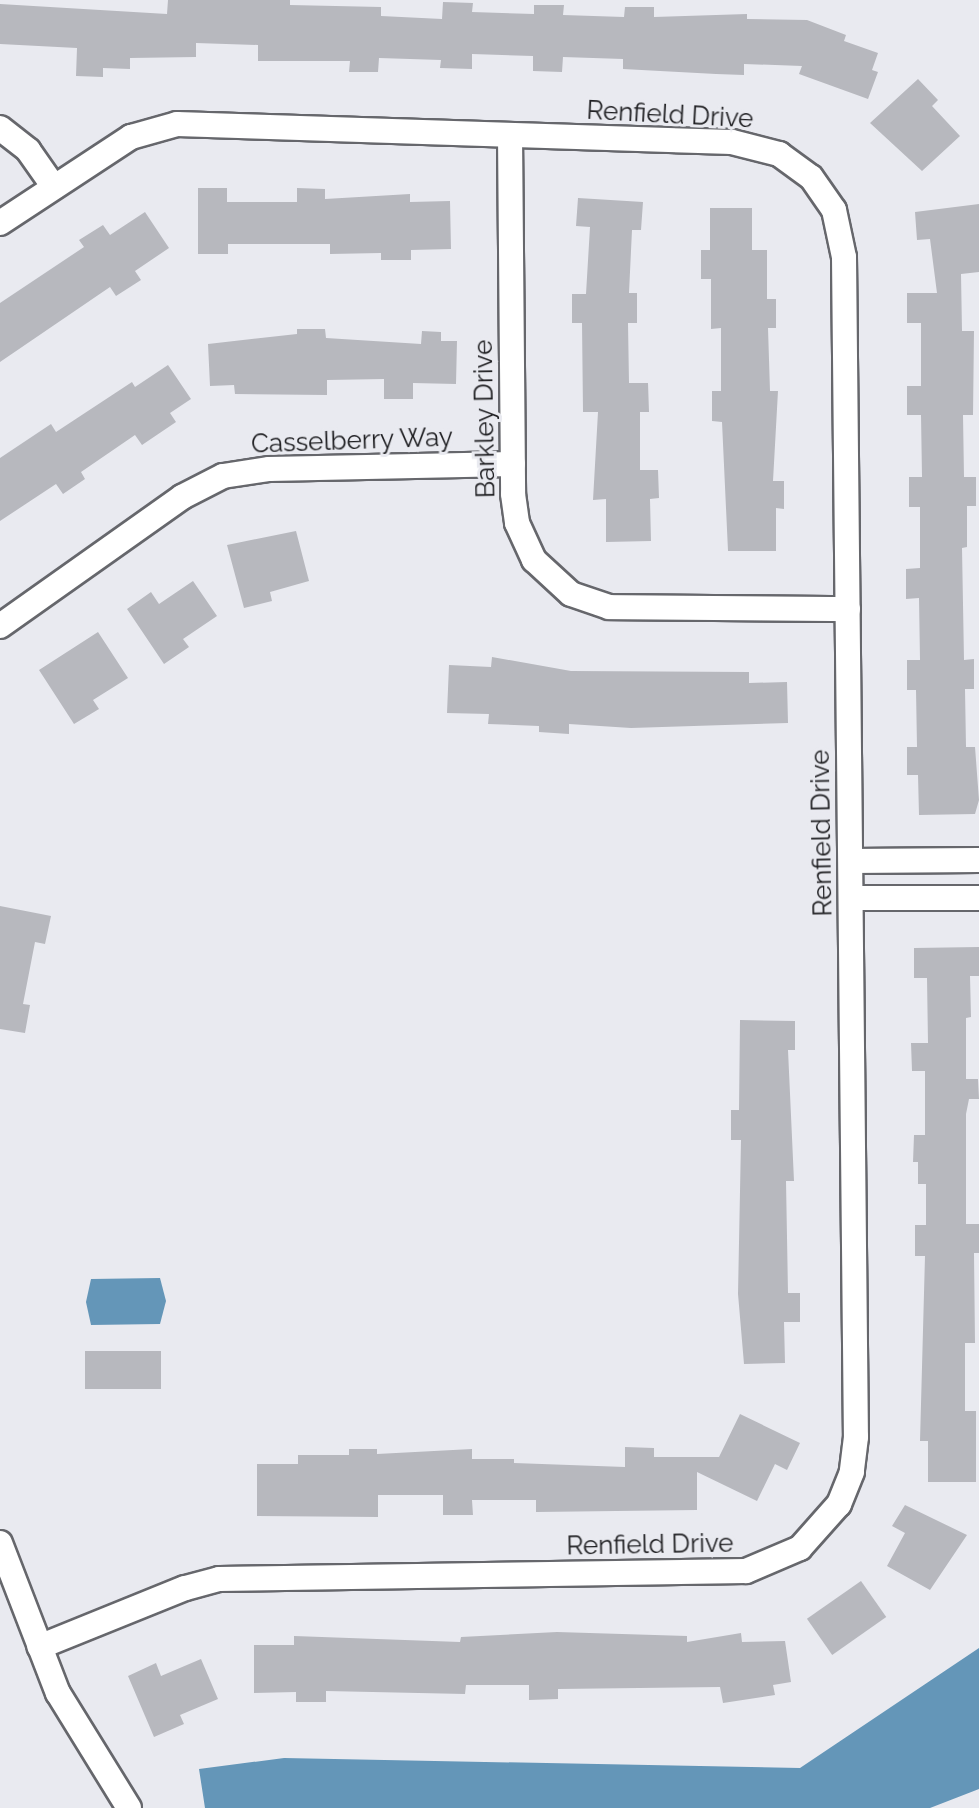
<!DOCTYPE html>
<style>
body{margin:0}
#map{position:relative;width:979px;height:1808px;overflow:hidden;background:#e9eaf0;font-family:Raleway,sans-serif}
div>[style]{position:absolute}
.water>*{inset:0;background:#6496b8}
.building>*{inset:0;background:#b7b8be;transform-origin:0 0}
.roads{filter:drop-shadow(2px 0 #66676c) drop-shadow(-2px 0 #66676c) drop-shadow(0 2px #66676c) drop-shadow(0 -2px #66676c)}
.street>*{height:24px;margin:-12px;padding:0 12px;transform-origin:12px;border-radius:12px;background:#fff}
span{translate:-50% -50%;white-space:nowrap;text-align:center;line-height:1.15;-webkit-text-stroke:6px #e9eaf0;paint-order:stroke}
.street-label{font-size:26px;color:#1e1e21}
</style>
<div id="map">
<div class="water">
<i style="clip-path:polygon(160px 1278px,166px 1301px,160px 1324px,91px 1325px,86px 1302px,91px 1279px)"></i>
<i style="clip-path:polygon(979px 1648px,979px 1789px,930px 1808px,205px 1808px,199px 1769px,284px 1758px,800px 1768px)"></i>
</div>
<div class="building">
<i style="clip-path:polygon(168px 0,290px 0,290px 5px,381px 7px,381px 16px,442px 19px,443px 2px,473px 3px,472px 12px,534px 14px,534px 5px,564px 5px,563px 15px,624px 17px,625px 7px,654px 7px,654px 17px,747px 14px,747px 19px,807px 20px,846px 35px,844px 41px,878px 53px,872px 70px,878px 72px,868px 99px,799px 74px,802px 66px,744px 64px,744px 75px,716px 74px,623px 69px,623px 59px,563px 57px,562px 72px,533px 71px,533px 56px,472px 54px,472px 69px,440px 68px,441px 60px,379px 58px,378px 72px,349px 72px,350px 61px,258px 61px,258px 45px,196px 43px,196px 57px,130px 58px,130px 69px,103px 68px,103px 77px,76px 76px,77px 48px,0 44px,0 4px,167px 14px)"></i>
<i style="clip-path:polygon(918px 79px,938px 100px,932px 106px,960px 136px,922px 171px,870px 123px)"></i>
<i style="clip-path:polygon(198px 188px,227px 188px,227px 202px,297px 202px,297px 188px,325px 189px,325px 199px,410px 194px,410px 202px,450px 201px,451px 249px,411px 250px,411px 260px,381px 260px,381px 253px,330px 254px,330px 244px,228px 244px,228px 254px,198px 254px)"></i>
<i style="clip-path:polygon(578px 198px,643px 202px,641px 230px,632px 230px,629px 293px,637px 293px,637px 323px,628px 323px,629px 383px,648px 383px,649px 412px,640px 412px,640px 470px,658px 470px,659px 498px,650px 499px,651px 541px,606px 542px,606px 499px,593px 500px,598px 412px,583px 412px,582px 323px,572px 323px,572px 294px,586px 294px,590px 227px,576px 226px)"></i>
<i style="clip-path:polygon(979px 204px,979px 272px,961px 274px,962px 331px,974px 331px,973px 415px,963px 415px,964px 477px,976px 477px,976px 506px,967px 506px,967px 547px,962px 548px,964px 660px,974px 659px,974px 689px,965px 689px,966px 747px,975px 747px,979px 800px,975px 814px,919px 815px,918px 775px,907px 775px,907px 747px,917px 747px,916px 690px,907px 690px,907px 660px,920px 660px,919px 598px,906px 599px,906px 569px,920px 568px,920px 507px,909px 507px,909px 477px,922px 477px,921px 415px,907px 415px,907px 386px,921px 386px,921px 323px,907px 323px,907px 293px,937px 293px,930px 239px,917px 240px,915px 212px)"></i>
<i style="clip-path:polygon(710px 208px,752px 208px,752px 250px,767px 250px,767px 299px,776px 299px,776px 328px,768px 328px,770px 391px,778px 391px,773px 481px,784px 481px,784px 509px,776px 508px,776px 551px,728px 551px,722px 422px,712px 421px,712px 391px,721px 391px,721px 328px,711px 329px,711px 279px,701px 279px,701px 250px,710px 250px)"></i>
<i style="clip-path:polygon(145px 212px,169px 248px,135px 271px,141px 280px,116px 296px,110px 287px,0 362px,0 303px,84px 247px,79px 240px,103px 225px,110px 235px)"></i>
<i style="clip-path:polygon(297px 329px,325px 329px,326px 338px,421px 344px,422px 331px,441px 332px,441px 341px,457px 341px,456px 384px,413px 383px,413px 399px,384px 399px,384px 379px,327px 380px,327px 395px,235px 394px,234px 385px,210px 386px,208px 344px,297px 334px)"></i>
<i style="clip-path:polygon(168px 365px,191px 399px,170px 413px,176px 422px,142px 445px,135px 435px,81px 472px,85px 479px,63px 494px,56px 484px,0 521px,0 458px,51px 424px,56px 432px,132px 382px,135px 387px)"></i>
<i style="clip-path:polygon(296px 531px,309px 581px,270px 592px,272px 601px,244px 608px,227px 545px)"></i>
<i style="clip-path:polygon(193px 581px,217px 616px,183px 639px,189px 647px,164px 664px,127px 609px,151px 592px,159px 604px)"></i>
<i style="clip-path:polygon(98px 632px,128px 678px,93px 700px,99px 709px,74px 724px,39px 670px)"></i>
<i style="clip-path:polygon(492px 657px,571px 671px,749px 672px,749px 683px,787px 682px,788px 723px,631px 728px,569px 724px,569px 734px,539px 732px,539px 726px,488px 724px,489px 714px,447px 713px,449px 665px,491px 667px)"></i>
<i style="clip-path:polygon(0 906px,51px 916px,45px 944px,35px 942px,23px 1004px,30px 1005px,25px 1033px,0 1029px)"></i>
<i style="clip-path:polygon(979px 947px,979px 976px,970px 976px,971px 1017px,966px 1018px,966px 1079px,978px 1079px,979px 1099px,969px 1099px,966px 1114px,966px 1224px,979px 1224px,979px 1253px,974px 1253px,975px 1343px,965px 1343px,965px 1411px,976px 1411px,976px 1482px,928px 1482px,928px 1441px,920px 1441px,925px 1256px,915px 1256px,915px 1225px,926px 1225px,926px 1184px,918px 1184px,918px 1162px,913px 1162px,914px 1135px,925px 1135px,925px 1071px,912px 1071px,911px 1043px,928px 1043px,927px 978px,914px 978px,914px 948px)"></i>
<i style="clip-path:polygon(740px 1020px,795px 1021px,795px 1050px,788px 1050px,794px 1181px,786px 1181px,788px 1293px,800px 1293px,800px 1322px,784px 1322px,785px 1363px,744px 1364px,738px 1294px,741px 1140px,731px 1140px,731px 1110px,739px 1110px)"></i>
<i style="left:85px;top:1351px;width:76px;height:38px"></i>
<i style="clip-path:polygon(740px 1414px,800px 1443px,787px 1470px,775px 1464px,757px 1501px,697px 1472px,697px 1510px,536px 1512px,536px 1500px,472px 1500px,473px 1515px,443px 1515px,443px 1495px,378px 1495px,378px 1517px,257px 1516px,257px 1464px,298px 1464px,298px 1455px,349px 1455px,349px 1449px,377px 1449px,377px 1454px,472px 1449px,472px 1459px,514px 1459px,514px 1463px,625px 1467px,625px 1447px,654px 1448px,654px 1457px,719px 1457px)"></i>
<i style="clip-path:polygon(905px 1505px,967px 1535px,930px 1590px,887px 1566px,905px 1533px,892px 1526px)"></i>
<i style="left:861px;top:1581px;width:44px;height:66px;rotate:55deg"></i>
<i style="clip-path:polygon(557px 1632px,687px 1636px,687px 1642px,741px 1633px,742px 1642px,785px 1641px,791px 1682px,773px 1685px,775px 1695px,723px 1703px,720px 1687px,558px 1689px,558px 1699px,529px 1700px,529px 1685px,466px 1685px,465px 1694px,326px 1691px,326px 1702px,296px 1702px,296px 1692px,254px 1693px,254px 1645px,294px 1645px,294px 1636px,460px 1642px,461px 1637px)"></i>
<i style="clip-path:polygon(201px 1659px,218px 1699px,180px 1715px,184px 1724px,154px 1737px,128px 1676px,156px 1663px,161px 1676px)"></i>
</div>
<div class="roads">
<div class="street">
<i style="left:0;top:128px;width:36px;rotate:38deg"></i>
<i style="left:28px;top:150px;width:45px;rotate:54.9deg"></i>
<i style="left:510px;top:135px;width:359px;rotate:89.5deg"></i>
<i style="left:513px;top:494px;width:29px;rotate:82deg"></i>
<i style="left:517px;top:523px;width:41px;rotate:65.3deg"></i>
<i style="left:534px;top:560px;width:50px;rotate:42.6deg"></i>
<i style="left:571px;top:594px;width:40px;rotate:18.9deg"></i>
<i style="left:609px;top:607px;width:239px;rotate:0.5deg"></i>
<i style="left:0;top:223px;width:157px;rotate:-33.3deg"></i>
<i style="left:131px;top:137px;width:48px;rotate:-15.8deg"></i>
<i style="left:177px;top:124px;width:555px;rotate:1.86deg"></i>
<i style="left:732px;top:142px;width:49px;rotate:14.3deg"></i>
<i style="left:779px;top:154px;width:39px;rotate:36deg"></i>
<i style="left:811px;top:177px;width:40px;rotate:55.1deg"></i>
<i style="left:834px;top:210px;width:48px;rotate:78deg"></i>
<i style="left:844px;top:257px;width:1180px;rotate:89.42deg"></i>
<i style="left:856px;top:1437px;width:35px;rotate:97deg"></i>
<i style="left:852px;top:1472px;width:35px;rotate:112deg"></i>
<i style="left:839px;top:1504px;width:59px;rotate:131.6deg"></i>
<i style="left:800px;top:1548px;width:59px;rotate:156.9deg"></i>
<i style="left:746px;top:1571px;width:527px;rotate:179.13deg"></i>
<i style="left:219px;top:1579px;width:35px;rotate:165deg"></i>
<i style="left:185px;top:1588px;width:157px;rotate:158deg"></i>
<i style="left:0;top:626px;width:223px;rotate:-35.3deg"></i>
<i style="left:182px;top:497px;width:46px;rotate:-27.1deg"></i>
<i style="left:223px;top:476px;width:47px;rotate:-8.7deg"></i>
<i style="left:269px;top:469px;width:244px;rotate:-1.2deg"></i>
<i style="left:851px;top:861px;width:128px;rotate:-0.4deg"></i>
<i style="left:851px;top:898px;width:128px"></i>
<i style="left:0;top:1543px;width:161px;rotate:68.9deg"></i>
<i style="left:58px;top:1693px;width:135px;rotate:58.3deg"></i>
</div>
</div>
<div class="street-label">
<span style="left:670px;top:115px;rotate:3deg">Renfield Drive</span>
<span style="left:485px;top:419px;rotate:-91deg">Barkley Drive</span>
<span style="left:352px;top:441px;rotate:-2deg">Casselberry Way</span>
<span style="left:822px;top:833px;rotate:-91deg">Renfield Drive</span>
<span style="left:650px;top:1545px;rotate:-1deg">Renfield Drive</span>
</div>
</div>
